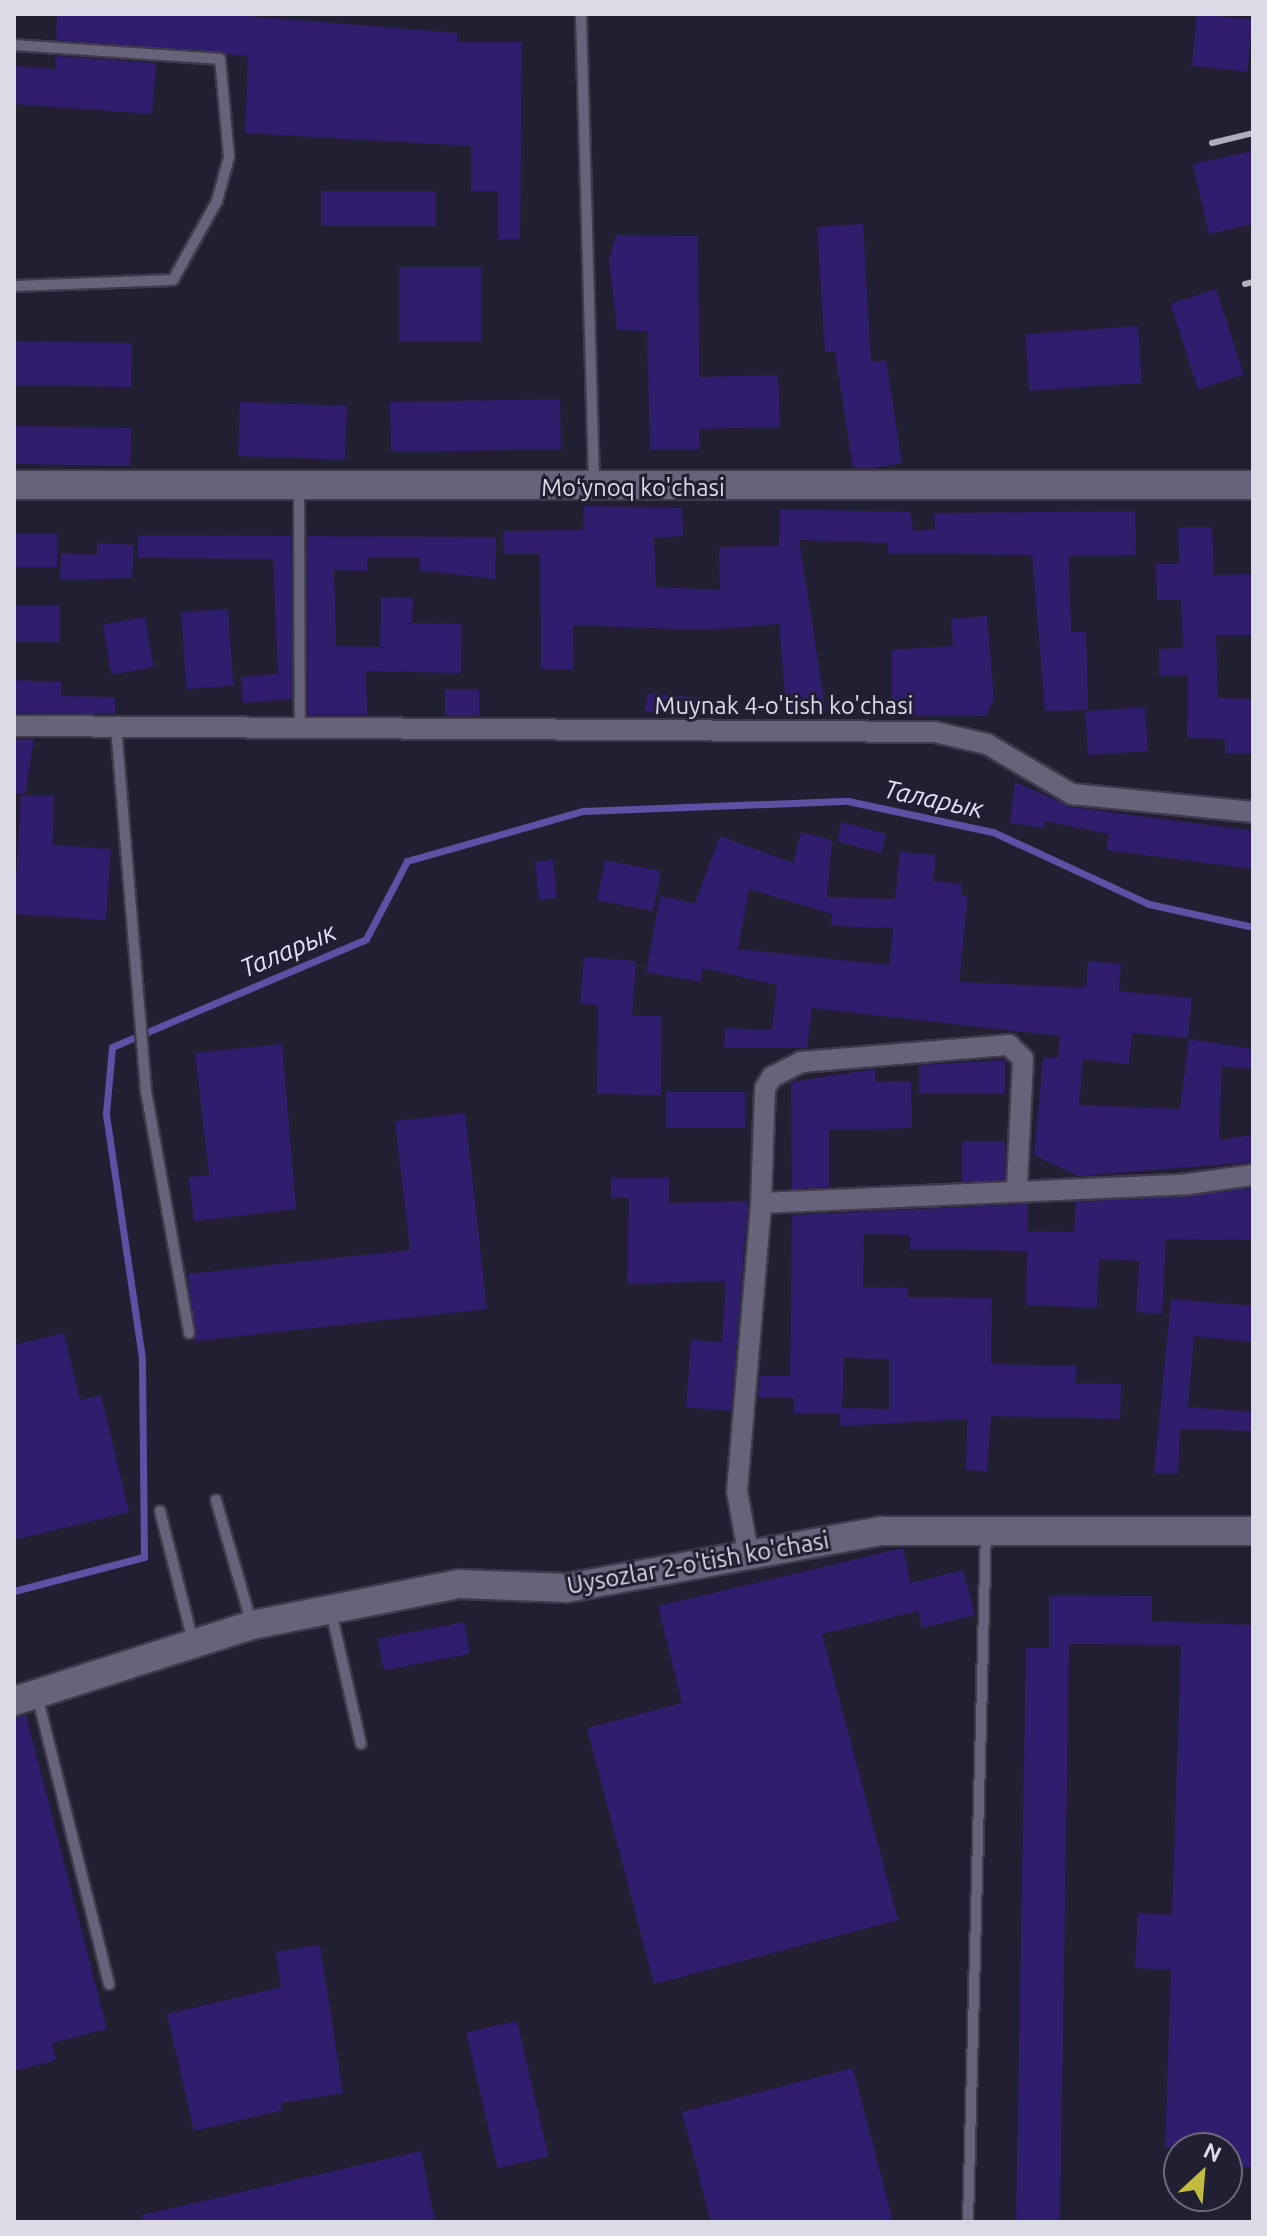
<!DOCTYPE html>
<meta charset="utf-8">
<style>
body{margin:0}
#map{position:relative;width:1267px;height:2236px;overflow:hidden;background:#211f32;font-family:Ubuntu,sans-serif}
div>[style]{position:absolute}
.stream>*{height:7px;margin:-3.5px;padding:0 3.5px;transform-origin:3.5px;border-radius:3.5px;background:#5d51a5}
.building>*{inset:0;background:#301d6d;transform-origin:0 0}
.roads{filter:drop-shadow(2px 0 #3d3b4b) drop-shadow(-2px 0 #3d3b4b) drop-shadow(0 2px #3d3b4b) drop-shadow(0 -2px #3d3b4b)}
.lane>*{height:10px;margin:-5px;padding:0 5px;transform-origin:5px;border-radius:5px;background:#65647a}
.street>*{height:20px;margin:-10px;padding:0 10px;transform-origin:10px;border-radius:10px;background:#65647a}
.secondary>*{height:28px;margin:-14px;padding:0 14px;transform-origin:14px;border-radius:14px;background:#65647a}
.rail>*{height:6px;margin:-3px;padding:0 3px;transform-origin:3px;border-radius:3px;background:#aeadbc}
span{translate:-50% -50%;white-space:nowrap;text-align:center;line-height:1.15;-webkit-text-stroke:6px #211f32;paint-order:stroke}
.street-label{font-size:24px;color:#dbdbe8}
.water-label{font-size:26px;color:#e2e1f9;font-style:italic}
.frame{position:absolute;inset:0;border:16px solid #dbdbe8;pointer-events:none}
.north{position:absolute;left:1163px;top:2132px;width:80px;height:80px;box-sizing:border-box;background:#211f32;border:2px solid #6b6a7b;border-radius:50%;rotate:26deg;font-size:22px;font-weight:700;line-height:32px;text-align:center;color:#dbdbe8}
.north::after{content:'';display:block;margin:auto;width:28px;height:36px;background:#c2bd3f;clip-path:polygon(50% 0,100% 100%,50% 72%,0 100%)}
</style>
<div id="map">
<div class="stream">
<i style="left:14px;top:1591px;width:134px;rotate:-14.7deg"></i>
<i style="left:144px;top:1557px;width:199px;rotate:-90.6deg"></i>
<i style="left:142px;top:1358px;width:248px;rotate:-98.4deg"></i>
<i style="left:106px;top:1113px;width:66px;rotate:-84.8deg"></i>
<i style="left:112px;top:1047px;width:276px;rotate:-23deg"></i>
<i style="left:366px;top:939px;width:88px;rotate:-62.3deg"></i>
<i style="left:407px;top:861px;width:183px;rotate:-15.9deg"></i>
<i style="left:583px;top:811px;width:265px;rotate:-2.2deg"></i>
<i style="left:848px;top:801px;width:148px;rotate:12.1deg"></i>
<i style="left:993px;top:832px;width:172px;rotate:24.8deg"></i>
<i style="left:1149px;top:904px;width:107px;rotate:12.5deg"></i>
</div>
<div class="building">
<i style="clip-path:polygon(57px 14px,222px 14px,457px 33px,457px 42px,522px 42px,520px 239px,498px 239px,498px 191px,471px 191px,471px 146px,245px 133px,248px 56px,56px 40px)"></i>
<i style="left:1197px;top:14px;width:56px;height:52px;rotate:6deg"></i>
<i style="clip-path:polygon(56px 56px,156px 63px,152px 114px,14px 104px,14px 66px,55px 69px)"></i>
<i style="clip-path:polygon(1253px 151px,1253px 224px,1209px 234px,1193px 164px)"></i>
<i style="left:436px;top:191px;width:35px;height:115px;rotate:90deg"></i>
<i style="clip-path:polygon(863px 224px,871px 362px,886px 360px,902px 463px,873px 468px,853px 468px,835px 352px,825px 352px,817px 227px)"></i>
<i style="clip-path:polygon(616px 235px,698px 236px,699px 377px,778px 375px,780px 427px,699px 429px,700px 449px,650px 450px,647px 331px,617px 330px,609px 260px)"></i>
<i style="left:399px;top:267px;width:82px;height:75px"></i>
<i style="left:1216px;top:289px;width:90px;height:48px;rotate:72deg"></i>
<i style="left:1138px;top:326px;width:57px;height:113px;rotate:86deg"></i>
<i style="left:14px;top:341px;width:118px;height:44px;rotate:1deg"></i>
<i style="left:560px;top:399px;width:50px;height:170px;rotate:89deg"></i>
<i style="left:240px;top:402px;width:107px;height:54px;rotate:2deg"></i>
<i style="left:14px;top:426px;width:117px;height:38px;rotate:1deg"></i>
<i style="clip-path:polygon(584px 506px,682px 508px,683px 536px,654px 538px,656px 587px,720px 590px,719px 547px,779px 546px,780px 509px,910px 512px,913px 531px,935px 529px,934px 513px,1135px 511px,1136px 555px,1069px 556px,1071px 632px,1086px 632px,1088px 710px,1045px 711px,1032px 555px,888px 553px,888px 543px,799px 540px,826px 712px,787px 714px,779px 624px,702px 630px,573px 625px,574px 669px,541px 669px,540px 554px,504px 554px,503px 531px,583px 530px)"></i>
<i style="clip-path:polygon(1178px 527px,1212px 527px,1214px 575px,1253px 574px,1253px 635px,1216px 635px,1218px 698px,1253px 699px,1253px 753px,1225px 753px,1225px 739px,1187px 738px,1188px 675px,1159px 676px,1159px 649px,1183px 648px,1181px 600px,1157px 600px,1156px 564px,1179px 564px)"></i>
<i style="left:14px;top:534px;width:43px;height:33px"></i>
<i style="clip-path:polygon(138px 535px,291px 536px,292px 699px,243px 703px,241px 677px,278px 674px,273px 559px,138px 558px)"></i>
<i style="clip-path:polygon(307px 536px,496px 537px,495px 579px,419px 570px,420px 558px,367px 557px,367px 571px,334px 570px,336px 646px,380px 647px,381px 597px,413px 598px,412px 623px,462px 624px,461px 673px,366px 671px,367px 715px,308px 715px)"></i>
<i style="clip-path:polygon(97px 543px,134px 545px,132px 578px,60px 580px,61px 553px,97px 555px)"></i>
<i style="left:14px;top:606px;width:46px;height:36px"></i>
<i style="left:228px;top:609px;width:77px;height:47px;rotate:86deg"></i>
<i style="clip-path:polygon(987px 616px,994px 699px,986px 716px,892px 715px,892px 650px,953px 646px,951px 619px)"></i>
<i style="left:145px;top:617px;width:51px;height:43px;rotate:80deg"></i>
<i style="clip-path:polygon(14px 680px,62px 682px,61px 696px,115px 697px,115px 714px,14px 713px)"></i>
<i style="left:445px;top:689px;width:34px;height:27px"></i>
<i style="left:647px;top:693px;width:64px;height:18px;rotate:5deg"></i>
<i style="left:1145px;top:707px;width:44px;height:60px;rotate:86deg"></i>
<i style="clip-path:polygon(14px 739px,34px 739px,25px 794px,14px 793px)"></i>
<i style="clip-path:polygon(1015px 782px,1071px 807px,1253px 831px,1253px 869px,1106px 850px,1109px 834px,1045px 821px,1044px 828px,1010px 823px)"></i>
<i style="clip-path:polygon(21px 795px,54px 796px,53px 845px,111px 849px,106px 920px,14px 914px)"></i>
<i style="left:842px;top:822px;width:46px;height:20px;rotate:15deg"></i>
<i style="clip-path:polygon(evenodd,801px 832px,832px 840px,827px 897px,895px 899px,900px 852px,936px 855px,933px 881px,962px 884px,961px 895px,968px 895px,959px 982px,1086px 988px,1088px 961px,1121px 964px,1119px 991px,1192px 998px,1188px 1038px,1132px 1033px,1129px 1064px,1083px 1059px,1079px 1105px,1180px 1109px,1189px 1039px,1253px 1049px,1253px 1069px,1222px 1066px,1219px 1140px,1253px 1135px,1253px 1162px,1078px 1176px,1034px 1155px,1043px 1058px,1058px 1058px,1060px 1036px,812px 1008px,807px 1048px,724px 1048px,725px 1028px,772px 1030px,777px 985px,703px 968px,701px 982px,646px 972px,660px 896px,695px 903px,720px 836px,793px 863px,801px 832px,749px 889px,832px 914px,831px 926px,893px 928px,889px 965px,738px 949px,749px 889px)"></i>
<i style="left:553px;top:860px;width:38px;height:18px;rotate:84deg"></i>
<i style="left:605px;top:860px;width:57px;height:41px;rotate:11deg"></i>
<i style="clip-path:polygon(584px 957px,636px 961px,632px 1016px,662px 1016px,661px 1095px,597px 1094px,598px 1005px,580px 1004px)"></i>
<i style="clip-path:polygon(282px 1044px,296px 1209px,194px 1221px,189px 1177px,209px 1175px,195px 1053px)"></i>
<i style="clip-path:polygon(1005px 1060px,1005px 1093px,919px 1093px,919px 1065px)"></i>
<i style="clip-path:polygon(875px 1069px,875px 1082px,911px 1081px,912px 1128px,829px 1130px,829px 1187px,792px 1189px,791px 1082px)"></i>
<i style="left:666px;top:1092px;width:79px;height:36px"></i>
<i style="clip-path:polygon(465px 1113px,487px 1309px,196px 1341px,188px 1274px,410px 1250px,395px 1121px)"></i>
<i style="left:962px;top:1141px;width:43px;height:40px"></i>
<i style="clip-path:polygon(611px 1178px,669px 1178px,669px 1203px,748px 1201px,731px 1411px,686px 1407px,691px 1340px,722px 1342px,726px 1281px,627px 1284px,629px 1198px,611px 1198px)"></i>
<i style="clip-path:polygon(evenodd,1253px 1188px,1253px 1240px,1166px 1239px,1162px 1314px,1136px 1312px,1139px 1261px,1099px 1259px,1097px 1308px,1026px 1305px,1027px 1251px,910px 1249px,910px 1235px,864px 1234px,863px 1287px,908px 1288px,908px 1297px,992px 1298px,991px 1364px,1077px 1366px,1076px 1383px,1121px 1384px,1120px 1419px,991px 1416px,987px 1471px,966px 1470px,967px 1419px,840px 1426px,840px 1413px,794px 1413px,794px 1398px,758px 1397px,760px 1376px,790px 1376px,792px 1215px,1028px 1204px,1028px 1231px,1074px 1232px,1076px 1202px,1253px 1188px,844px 1358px,889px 1359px,889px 1409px,842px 1408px,844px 1358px)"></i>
<i style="clip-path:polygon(1171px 1299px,1253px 1306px,1253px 1342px,1194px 1336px,1188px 1407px,1253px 1412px,1253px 1431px,1180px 1429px,1178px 1474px,1154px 1473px)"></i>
<i style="clip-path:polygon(64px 1333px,80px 1400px,101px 1395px,129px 1512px,14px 1540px,14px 1345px)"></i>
<i style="clip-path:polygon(903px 1548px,911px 1583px,963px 1570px,975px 1615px,922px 1628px,918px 1611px,822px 1634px,898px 1920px,654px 1984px,587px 1728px,682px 1703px,658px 1606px)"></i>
<i style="clip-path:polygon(1049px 1595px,1152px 1596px,1152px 1621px,1253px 1625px,1253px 2167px,1227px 2167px,1227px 2148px,1165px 2148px,1171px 1970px,1135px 1968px,1138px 1913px,1172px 1915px,1181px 1645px,1069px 1644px,1060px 2222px,1016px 2222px,1026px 1648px,1049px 1648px)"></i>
<i style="left:464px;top:1622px;width:32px;height:88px;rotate:79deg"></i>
<i style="clip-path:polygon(26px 1715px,107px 2029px,52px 2043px,56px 2060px,14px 2071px,14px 1718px)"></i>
<i style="clip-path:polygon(320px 1945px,343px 2093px,281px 2103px,283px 2110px,194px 2131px,167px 2014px,281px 1987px,276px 1952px)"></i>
<i style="left:517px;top:2021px;width:139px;height:52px;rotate:77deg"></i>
<i style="clip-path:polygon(853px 2068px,893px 2222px,711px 2222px,682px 2112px)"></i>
<i style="clip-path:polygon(421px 2151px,435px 2222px,143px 2222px,142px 2215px)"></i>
</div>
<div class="roads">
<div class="lane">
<i style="left:581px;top:14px;width:468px;rotate:88.4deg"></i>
<i style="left:14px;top:286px;width:159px;rotate:-2.2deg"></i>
<i style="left:173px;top:280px;width:90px;rotate:-60.9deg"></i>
<i style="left:217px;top:201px;width:46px;rotate:-74.7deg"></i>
<i style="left:229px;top:157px;width:98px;rotate:-95.2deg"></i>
<i style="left:220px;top:59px;width:205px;rotate:-176.1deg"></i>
<i style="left:299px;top:488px;width:242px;rotate:89.8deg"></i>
<i style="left:116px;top:726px;width:366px;rotate:85.3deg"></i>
<i style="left:146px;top:1091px;width:246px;rotate:79.9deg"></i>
<i style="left:216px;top:1500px;width:126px;rotate:73.9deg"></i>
<i style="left:160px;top:1511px;width:134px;rotate:75.8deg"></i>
<i style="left:331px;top:1611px;width:136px;rotate:77.3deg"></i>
<i style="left:37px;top:1695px;width:298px;rotate:76deg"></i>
<i style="left:968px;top:2222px;width:690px;rotate:-88.51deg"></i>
</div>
<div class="street">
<i style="left:14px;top:726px;width:921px;rotate:0.37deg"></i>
<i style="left:935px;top:732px;width:53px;rotate:13deg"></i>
<i style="left:987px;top:744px;width:99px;rotate:30.5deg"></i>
<i style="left:1072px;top:794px;width:182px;rotate:5.7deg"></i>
<i style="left:761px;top:1203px;width:115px;rotate:-88deg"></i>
<i style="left:765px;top:1088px;width:13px;rotate:-58deg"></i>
<i style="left:772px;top:1077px;width:33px;rotate:-27deg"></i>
<i style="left:801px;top:1062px;width:209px;rotate:-4.7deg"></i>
<i style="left:1009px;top:1045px;width:20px;rotate:45deg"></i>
<i style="left:1023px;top:1059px;width:128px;rotate:92.7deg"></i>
<i style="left:748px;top:1552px;width:62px;rotate:-100.2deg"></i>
<i style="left:737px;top:1491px;width:289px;rotate:-85.2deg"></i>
<i style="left:761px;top:1203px;width:427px;rotate:-2.5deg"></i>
<i style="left:1188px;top:1184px;width:66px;rotate:-7.9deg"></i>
</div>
<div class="secondary">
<i style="left:14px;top:485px;width:1239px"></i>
<i style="left:14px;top:1701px;width:250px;rotate:-17.7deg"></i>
<i style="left:252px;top:1625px;width:212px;rotate:-11.2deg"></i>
<i style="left:460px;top:1584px;width:107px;rotate:2.1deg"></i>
<i style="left:567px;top:1588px;width:319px;rotate:-10.3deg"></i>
<i style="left:881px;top:1531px;width:372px"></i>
</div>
</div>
<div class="rail">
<i style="left:1212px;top:143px;width:42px;rotate:-13.7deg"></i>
<i style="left:1245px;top:284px;width:8px;rotate:-14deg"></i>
</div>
<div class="street-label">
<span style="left:633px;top:488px">Moʻynoq ko'chasi</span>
<span style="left:784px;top:706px">Muynak 4-o'tish ko'chasi</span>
<span style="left:698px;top:1563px;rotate:-10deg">Uysozlar 2-o'tish ko'chasi</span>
</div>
<div class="water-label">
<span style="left:934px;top:799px;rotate:12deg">Таларык</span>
<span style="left:288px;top:950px;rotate:-23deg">Таларык</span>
</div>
<div class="frame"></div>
<div class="north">N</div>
</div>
